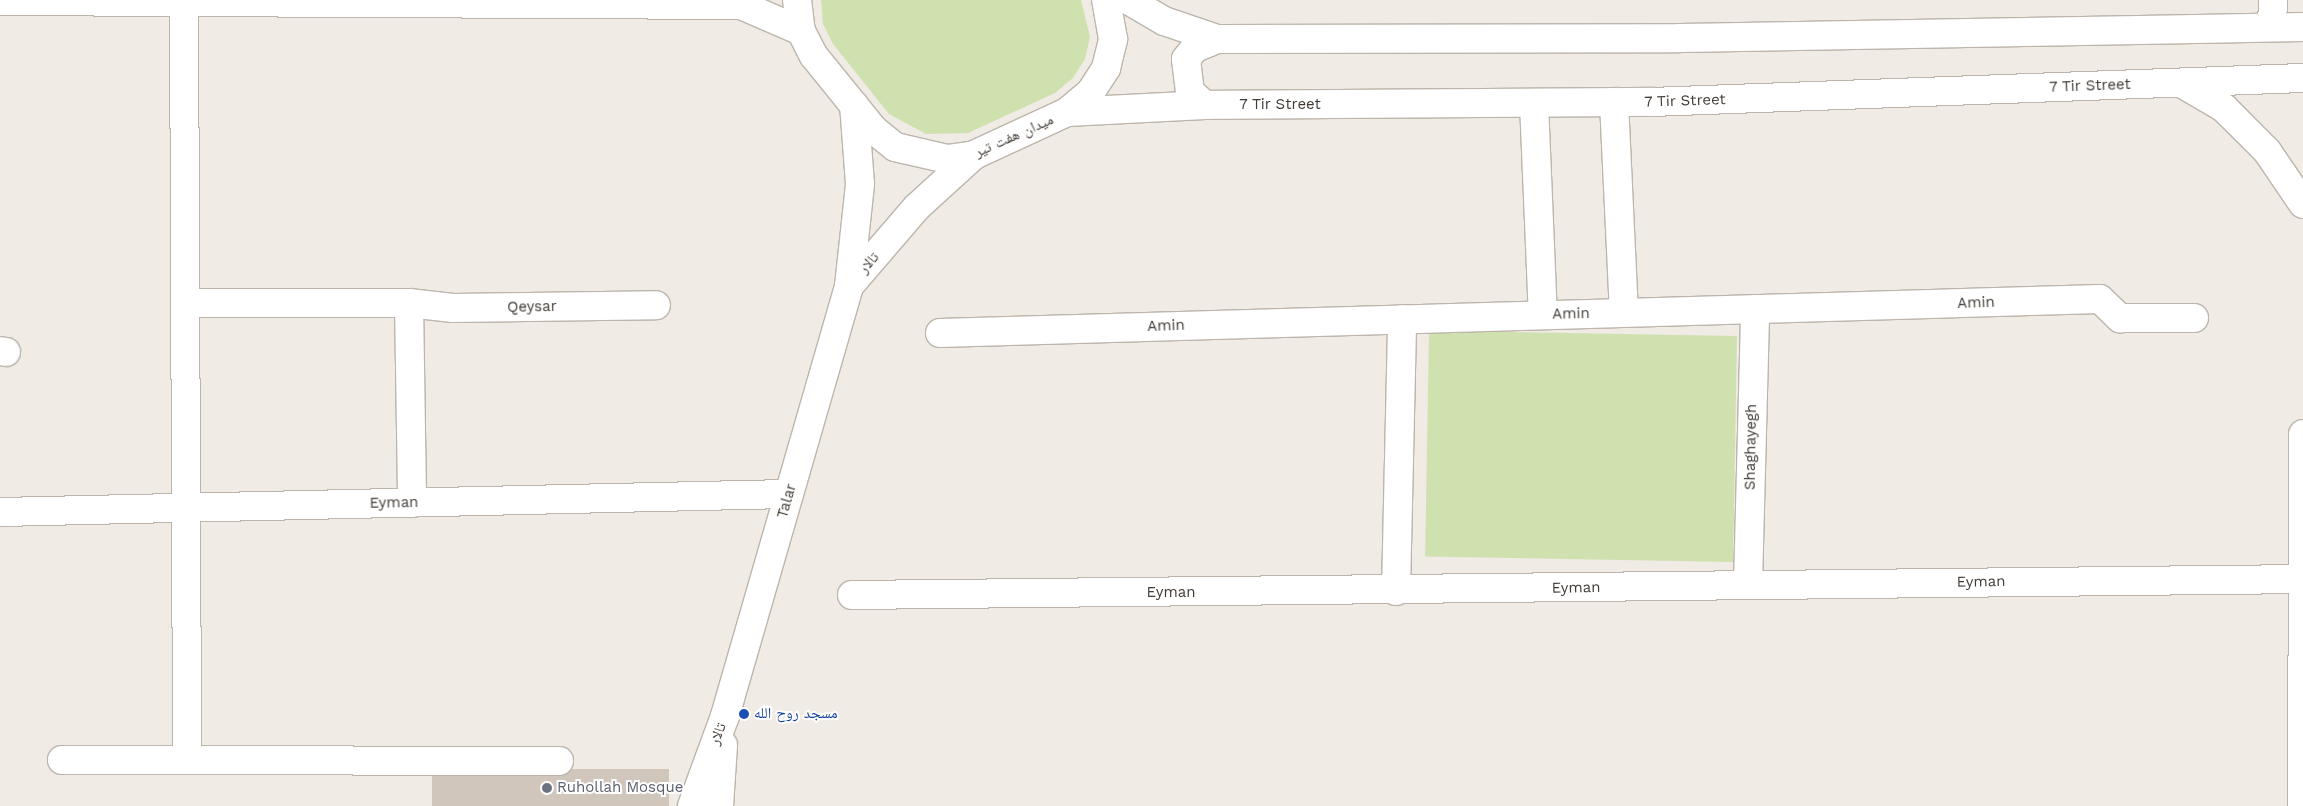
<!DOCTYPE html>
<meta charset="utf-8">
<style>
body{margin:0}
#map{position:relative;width:2303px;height:806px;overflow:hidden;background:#f0ebe4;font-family:"Work Sans","Noto Naskh Arabic",sans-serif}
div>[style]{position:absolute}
.green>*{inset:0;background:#d0e1b0;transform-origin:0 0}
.building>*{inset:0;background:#d0c6bb;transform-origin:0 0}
.roads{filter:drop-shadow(1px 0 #bdb5ab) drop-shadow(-1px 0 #bdb5ab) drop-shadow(0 1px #bdb5ab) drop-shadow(0 -1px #bdb5ab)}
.minor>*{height:28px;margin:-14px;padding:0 14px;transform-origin:14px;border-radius:14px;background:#fff}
.dots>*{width:14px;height:14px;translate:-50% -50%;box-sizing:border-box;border:2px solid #fff;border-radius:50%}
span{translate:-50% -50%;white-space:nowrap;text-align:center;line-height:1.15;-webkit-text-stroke:4px #fff;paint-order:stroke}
.street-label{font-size:15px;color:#423b35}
.transit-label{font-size:15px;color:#164399}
.left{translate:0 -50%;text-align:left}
.worship-label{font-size:15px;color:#5b616d}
</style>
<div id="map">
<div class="green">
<i style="clip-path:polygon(821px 0,1081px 0,1090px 37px,1085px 59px,1073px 78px,1055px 93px,968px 133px,926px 134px,889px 114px,833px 44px,823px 24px)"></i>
<i style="left:1737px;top:336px;width:226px;height:308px;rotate:91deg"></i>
</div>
<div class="building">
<i style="left:432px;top:769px;width:237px;height:37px"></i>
</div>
<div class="roads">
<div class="minor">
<i style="left:797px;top:0;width:31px;rotate:83deg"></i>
<i style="left:801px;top:31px;width:28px;rotate:63deg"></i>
<i style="left:814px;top:56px;width:95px;rotate:51deg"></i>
<i style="left:874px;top:130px;width:27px;rotate:39deg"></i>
<i style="left:895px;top:147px;width:53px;rotate:13deg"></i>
<i style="left:947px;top:159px;width:27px;rotate:-8deg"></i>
<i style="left:974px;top:155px;width:102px;rotate:-24.8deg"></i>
<i style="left:1067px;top:112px;width:30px;rotate:-40deg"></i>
<i style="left:1090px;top:93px;width:30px;rotate:-57deg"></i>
<i style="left:1106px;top:68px;width:30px;rotate:-76deg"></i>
<i style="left:1113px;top:39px;width:40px;rotate:-100deg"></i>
<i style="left:1128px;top:0;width:42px;rotate:30.3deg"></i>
<i style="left:1164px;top:21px;width:56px;rotate:18.8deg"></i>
<i style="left:1217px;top:39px;width:463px;rotate:-0.1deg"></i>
<i style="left:1680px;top:38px;width:623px;rotate:-1.01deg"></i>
<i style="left:0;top:1px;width:741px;rotate:0.31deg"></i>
<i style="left:741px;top:5px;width:65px;rotate:23.4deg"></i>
<i style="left:184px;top:1px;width:759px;rotate:89.77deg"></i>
<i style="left:2272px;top:27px;width:27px;rotate:-88deg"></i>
<i style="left:2181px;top:83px;width:50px;rotate:30.2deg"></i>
<i style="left:2224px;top:108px;width:61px;rotate:45deg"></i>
<i style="left:2267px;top:151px;width:64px;rotate:55.8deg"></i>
<i style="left:1614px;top:102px;width:211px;rotate:87.3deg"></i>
<i style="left:1534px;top:103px;width:212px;rotate:87.6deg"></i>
<i style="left:1205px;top:105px;width:20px;rotate:-139deg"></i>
<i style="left:1190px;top:92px;width:33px;rotate:-97deg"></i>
<i style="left:1186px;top:59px;width:14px;rotate:-51deg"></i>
<i style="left:1195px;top:48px;width:24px;rotate:-22deg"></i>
<i style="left:1067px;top:112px;width:138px;rotate:-2.9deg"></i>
<i style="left:1205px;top:105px;width:446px;rotate:-0.4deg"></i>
<i style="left:1651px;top:102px;width:652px;rotate:-2.11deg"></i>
<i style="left:849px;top:286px;width:104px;rotate:-49.3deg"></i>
<i style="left:917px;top:207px;width:77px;rotate:-42.4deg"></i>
<i style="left:186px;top:303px;width:223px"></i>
<i style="left:409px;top:303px;width:44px;rotate:6.5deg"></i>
<i style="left:453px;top:308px;width:203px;rotate:-0.8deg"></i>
<i style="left:409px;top:303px;width:200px;rotate:89.1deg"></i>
<i style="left:940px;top:333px;width:1160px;rotate:-1.68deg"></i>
<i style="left:2100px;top:299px;width:28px;rotate:44deg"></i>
<i style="left:2120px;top:318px;width:74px"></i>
<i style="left:0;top:351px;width:6px;rotate:9deg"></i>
<i style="left:0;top:512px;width:789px;rotate:-1.31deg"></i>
<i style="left:1748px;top:584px;width:275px;rotate:-88.5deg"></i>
<i style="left:1396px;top:591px;width:272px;rotate:-88.7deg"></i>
<i style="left:852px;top:595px;width:1449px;rotate:-0.63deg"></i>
<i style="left:62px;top:760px;width:497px;rotate:0.1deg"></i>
<i style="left:692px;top:806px;width:96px;rotate:-69.9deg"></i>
<i style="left:725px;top:716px;width:448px;rotate:-73.9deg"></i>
<i style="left:849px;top:286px;width:103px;rotate:-83.8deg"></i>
<i style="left:860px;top:184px;width:79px;rotate:-94.3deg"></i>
<i style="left:719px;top:806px;width:61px;rotate:-86.2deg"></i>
<i style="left:2302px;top:806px;width:372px;rotate:-89.8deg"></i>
</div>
</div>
<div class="dots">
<i style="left:744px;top:714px;background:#1a4fb4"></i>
<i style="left:547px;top:788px;background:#6b7280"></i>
</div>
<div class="street-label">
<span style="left:2090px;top:86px;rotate:-2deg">7 Tir Street</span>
<span style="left:1685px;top:101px;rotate:-2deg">7 Tir Street</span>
<span style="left:1280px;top:105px">7 Tir Street</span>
<span style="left:1014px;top:136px;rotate:-24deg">میدان هفت تیر</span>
<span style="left:869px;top:263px;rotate:-49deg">تالار</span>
<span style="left:1976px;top:303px;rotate:-2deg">Amin</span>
<span style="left:532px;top:307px;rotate:-1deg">Qeysar</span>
<span style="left:1571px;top:314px;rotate:-1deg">Amin</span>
<span style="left:1166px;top:326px;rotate:-2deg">Amin</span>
<span style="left:1751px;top:447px;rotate:-89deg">Shaghayegh</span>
<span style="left:787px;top:501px;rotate:-74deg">Talar</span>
<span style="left:394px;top:503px;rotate:-1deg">Eyman</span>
<span style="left:1981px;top:582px;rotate:-1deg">Eyman</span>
<span style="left:1576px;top:588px;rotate:-1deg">Eyman</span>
<span style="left:1171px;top:593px">Eyman</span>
<span style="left:718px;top:734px;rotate:-69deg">تالار</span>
</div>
<div class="transit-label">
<span class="left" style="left:754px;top:714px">مسجد روح الله</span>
</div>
<div class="worship-label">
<span class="left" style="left:557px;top:788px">Ruhollah Mosque</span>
</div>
</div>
